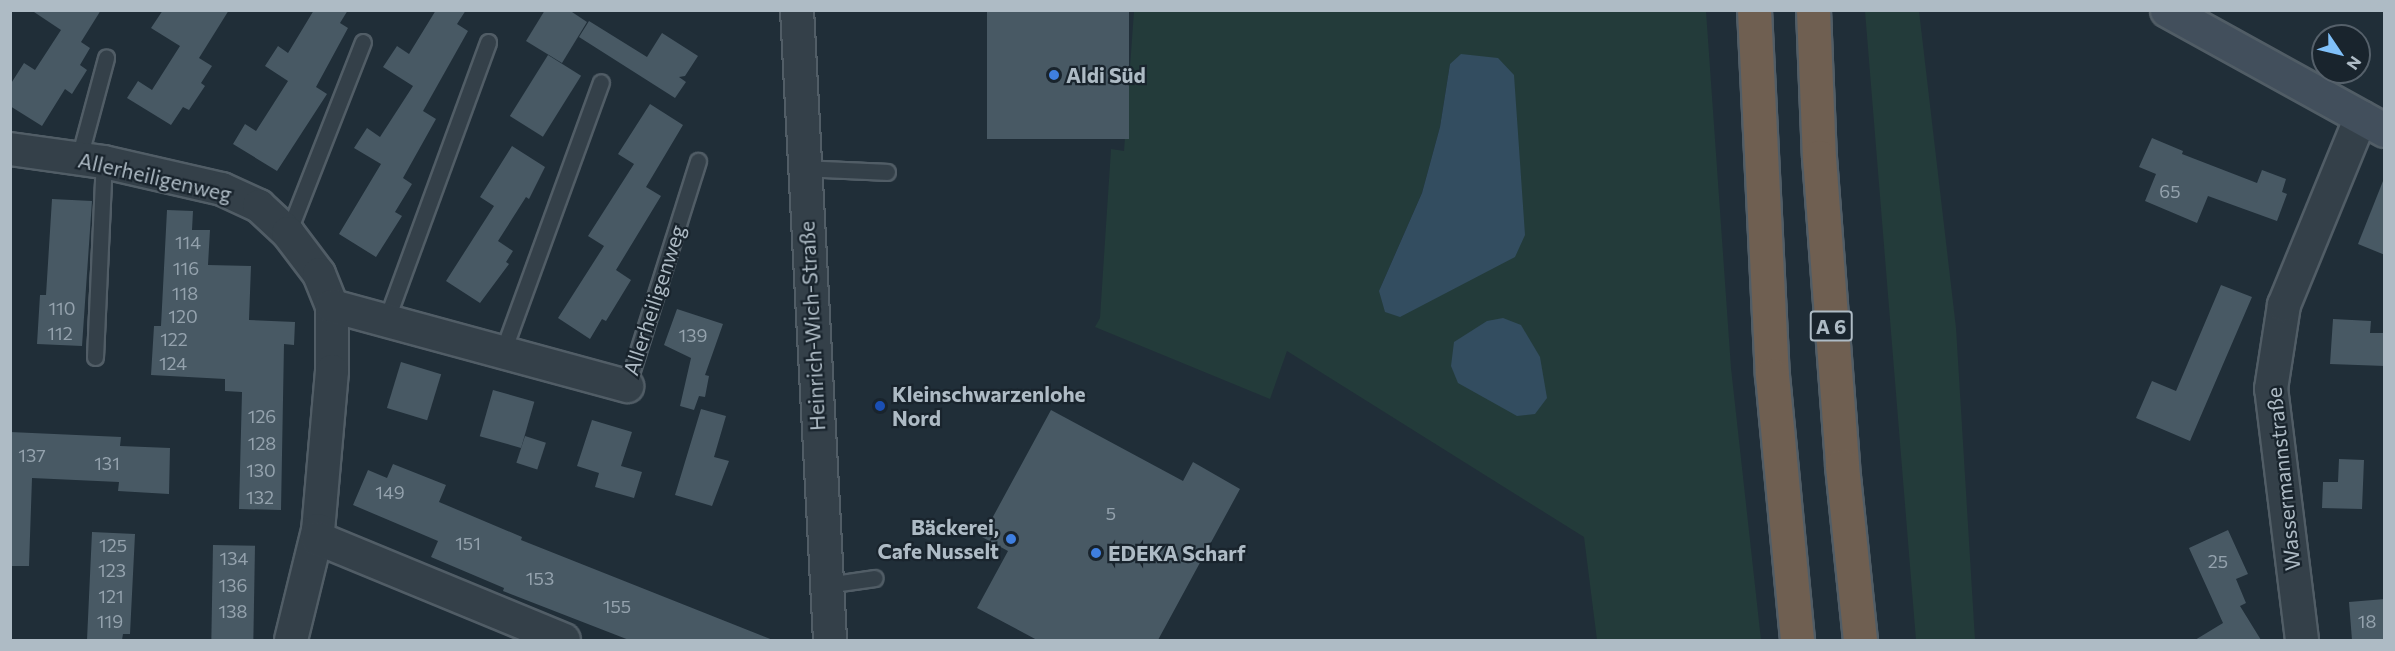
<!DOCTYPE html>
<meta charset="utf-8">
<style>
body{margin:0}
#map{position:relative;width:2395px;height:651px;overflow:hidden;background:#202e38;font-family:Commissioner,sans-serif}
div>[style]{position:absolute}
.green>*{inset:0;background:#233b3a}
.water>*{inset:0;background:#334d60}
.building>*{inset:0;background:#485964;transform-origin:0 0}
.roads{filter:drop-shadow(2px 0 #515d66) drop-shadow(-2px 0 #515d66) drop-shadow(0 2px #515d66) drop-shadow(0 -2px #515d66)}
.service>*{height:15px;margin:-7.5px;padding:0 7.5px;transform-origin:7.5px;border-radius:7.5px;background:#344049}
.minor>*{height:32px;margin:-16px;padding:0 16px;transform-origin:16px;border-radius:16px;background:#344049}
.secondary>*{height:33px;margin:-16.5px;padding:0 16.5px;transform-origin:16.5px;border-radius:16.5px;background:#424f5c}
.motorway>*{height:33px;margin:-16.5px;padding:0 16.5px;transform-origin:16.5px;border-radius:16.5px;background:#6f5f51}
.dots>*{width:16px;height:16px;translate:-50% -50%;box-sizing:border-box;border:3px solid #19242d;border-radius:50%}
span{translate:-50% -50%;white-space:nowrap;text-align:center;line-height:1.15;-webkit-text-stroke:4.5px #19242d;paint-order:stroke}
.number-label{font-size:18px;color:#94a2ad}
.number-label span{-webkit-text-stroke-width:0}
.shield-label span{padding:2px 4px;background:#19242d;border:2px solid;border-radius:4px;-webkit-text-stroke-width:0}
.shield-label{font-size:20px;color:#aebbc5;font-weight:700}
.poi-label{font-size:21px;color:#aebbc5;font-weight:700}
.left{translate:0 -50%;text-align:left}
.right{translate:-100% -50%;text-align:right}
.street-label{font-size:21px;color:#aebbc5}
.frame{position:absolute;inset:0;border:12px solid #aebbc5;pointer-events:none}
.north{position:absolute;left:2311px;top:24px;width:60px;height:60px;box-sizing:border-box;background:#19242d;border:2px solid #55606a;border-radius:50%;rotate:125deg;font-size:16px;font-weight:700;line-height:24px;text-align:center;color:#aebbc5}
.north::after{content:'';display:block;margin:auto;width:21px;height:27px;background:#80c0f9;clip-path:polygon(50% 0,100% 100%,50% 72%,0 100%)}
</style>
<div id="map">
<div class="green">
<i style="clip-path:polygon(evenodd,1134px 11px,1706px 11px,1731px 368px,1761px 640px,1597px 640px,1584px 537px,1287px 351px,1270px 399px,1095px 327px,1100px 318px,1111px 149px,1124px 151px,1134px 11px,1498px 58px,1379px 291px,1422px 193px,1440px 127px,1450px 64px,1498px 58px)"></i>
<i style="clip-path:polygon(1865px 11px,1919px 11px,1956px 328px,1975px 640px,1916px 640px)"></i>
</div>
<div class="water">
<i style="clip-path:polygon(1461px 54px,1498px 58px,1514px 75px,1525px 235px,1515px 257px,1400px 317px,1385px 312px,1379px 291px,1422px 193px,1440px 127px,1450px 64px)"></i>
<i style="clip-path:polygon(1503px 318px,1521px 325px,1540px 357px,1547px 398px,1535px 414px,1517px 416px,1458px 383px,1451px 366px,1454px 342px,1487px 321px)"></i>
</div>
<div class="building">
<i style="clip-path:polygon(31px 10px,101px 10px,81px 42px,90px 48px,80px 65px,87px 70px,72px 94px,65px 89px,42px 126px,10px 106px,10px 85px,24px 63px,35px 70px,61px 30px)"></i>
<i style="clip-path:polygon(163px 10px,229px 10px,199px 58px,212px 66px,201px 83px,205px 86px,189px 110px,183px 107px,171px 125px,127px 98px,138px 81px,152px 90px,180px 46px,151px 28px)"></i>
<i style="clip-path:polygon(314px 10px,348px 10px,340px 23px,348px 28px,316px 87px,327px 94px,277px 171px,233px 144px,245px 124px,256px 131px,288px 81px,265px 66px,278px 46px,288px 53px)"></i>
<i style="clip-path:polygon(436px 10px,466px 10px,457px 24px,468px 31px,423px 111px,436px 119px,403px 178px,412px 184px,395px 212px,402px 216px,376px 257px,339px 234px,381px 164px,354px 148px,367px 128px,380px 137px,413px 86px,383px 67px,397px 46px,409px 54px)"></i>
<i style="clip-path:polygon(545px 10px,569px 10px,587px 22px,562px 63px,526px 41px)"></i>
<i style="left:987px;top:10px;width:142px;height:129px"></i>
<i style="clip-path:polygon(589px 21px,647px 57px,662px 33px,698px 56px,685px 76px,679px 77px,686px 82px,675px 98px,579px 37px)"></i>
<i style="left:548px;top:55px;width:39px;height:72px;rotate:32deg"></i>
<i style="clip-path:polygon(650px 104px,683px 125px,646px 187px,661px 196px,616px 270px,631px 280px,606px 321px,602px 319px,590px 339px,558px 318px,604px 246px,588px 236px,634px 164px,618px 154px)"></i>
<i style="clip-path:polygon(2152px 138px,2183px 151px,2182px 154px,2257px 183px,2262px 170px,2286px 179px,2282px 192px,2287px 194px,2277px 221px,2208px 196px,2197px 223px,2145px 201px,2156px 174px,2139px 167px)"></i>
<i style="clip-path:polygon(512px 146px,545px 167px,529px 199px,526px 197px,498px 241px,513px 251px,506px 262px,509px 264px,480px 303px,446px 281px,494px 206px,480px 197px)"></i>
<i style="clip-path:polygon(2383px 181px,2385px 181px,2385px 255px,2358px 244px)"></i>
<i style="clip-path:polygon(52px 199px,92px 201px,82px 346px,37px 344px,40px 295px,46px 295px)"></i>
<i style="clip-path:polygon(167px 210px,193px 211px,192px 230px,210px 230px,208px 265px,251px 266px,249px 320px,295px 322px,294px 345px,284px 344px,281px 510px,239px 509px,242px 392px,225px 391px,225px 379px,151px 375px,154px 326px,161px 326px)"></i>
<i style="clip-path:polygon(2221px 285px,2252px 297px,2190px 441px,2136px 418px,2152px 381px,2176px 391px)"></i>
<i style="clip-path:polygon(677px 309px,723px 324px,705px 375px,709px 376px,705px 397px,699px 396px,694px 410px,680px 406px,691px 358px,664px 345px)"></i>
<i style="clip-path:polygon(2333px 319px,2371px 321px,2370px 333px,2385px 333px,2385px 366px,2330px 364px)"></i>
<i style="left:401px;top:362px;width:42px;height:48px;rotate:17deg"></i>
<i style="left:493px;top:390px;width:43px;height:48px;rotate:16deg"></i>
<i style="clip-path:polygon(701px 409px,726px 416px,714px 457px,729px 461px,712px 506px,675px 495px)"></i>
<i style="clip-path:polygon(1051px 410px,1183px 481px,1193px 462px,1240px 489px,1158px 640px,1037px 640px,977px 608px,1008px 551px,982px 537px)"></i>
<i style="clip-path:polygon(592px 420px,632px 432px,621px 466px,642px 472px,634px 498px,595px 487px,599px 473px,577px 466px)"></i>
<i style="clip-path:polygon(10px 432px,121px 437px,120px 446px,170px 448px,169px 494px,118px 491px,119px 482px,32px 478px,29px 566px,10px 566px)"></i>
<i style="left:525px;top:436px;width:22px;height:28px;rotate:18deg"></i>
<i style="clip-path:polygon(2339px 459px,2364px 460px,2362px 509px,2322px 508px,2323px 482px,2338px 482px)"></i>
<i style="clip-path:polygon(393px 464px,446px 485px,439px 502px,522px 537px,521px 540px,773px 640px,629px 640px,503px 591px,504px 588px,431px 557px,438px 541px,353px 505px,368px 470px,387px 478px)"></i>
<i style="clip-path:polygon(2228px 530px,2248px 574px,2236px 579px,2246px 603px,2240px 606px,2261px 640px,2195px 640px,2223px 623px,2189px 548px)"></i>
<i style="clip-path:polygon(92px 532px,135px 534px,130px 634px,123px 634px,122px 640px,87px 640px)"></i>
<i style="left:213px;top:545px;width:42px;height:95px;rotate:1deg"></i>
<i style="clip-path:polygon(2385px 599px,2385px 640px,2352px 640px,2349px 602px)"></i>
</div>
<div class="roads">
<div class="service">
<i style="left:79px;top:158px;width:104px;rotate:-74.9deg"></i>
<i style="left:803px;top:168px;width:84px;rotate:2.7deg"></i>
<i style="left:288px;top:233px;width:205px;rotate:-68.6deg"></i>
<i style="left:386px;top:321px;width:297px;rotate:-69.9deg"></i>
<i style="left:502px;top:354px;width:289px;rotate:-70deg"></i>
<i style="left:95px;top:357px;width:195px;rotate:-87.4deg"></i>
<i style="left:627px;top:386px;width:236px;rotate:-72.5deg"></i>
<i style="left:826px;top:585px;width:49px;rotate:-8.1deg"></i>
</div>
<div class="minor">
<i style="left:797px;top:10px;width:631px;rotate:87deg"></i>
<i style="left:10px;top:149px;width:95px;rotate:7.9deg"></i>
<i style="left:104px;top:162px;width:121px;rotate:12.9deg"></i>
<i style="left:222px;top:189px;width:41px;rotate:24.7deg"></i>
<i style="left:259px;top:206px;width:40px;rotate:43deg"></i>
<i style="left:288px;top:233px;width:51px;rotate:52.9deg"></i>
<i style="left:319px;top:274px;width:35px;rotate:68deg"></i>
<i style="left:332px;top:306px;width:65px;rotate:90deg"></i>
<i style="left:332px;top:371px;width:160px;rotate:95deg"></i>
<i style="left:318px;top:530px;width:113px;rotate:103.8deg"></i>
<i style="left:332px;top:306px;width:306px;rotate:15.2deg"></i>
<i style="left:317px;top:538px;width:267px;rotate:22.4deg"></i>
<i style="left:2302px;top:640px;width:253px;rotate:-97deg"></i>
<i style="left:2271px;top:389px;width:85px;rotate:-81.2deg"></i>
<i style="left:2284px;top:305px;width:203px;rotate:-67.7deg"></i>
</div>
<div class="secondary">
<i style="left:2167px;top:10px;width:248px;rotate:28.9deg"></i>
</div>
<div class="motorway">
<i style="left:1754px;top:10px;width:365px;rotate:87.2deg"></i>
<i style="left:1772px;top:375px;width:266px;rotate:84.6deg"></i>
<i style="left:1813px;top:10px;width:147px;rotate:87.7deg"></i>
<i style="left:1819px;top:157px;width:310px;rotate:85.7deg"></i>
<i style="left:1842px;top:466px;width:175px;rotate:84.1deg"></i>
</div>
</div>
<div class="dots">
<i style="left:1054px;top:75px;background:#3f7fe0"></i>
<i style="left:880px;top:406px;background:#1a4fb4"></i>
<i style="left:1011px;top:539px;background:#3f7fe0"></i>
<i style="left:1096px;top:553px;background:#3f7fe0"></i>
</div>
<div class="number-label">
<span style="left:2170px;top:191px">65</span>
<span style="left:188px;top:242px">114</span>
<span style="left:186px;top:268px">116</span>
<span style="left:185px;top:293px">118</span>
<span style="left:62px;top:308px">110</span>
<span style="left:183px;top:316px">120</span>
<span style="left:60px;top:333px">112</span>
<span style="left:693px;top:335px">139</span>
<span style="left:174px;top:339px">122</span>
<span style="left:173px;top:363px">124</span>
<span style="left:262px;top:416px">126</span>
<span style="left:262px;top:443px">128</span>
<span style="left:32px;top:455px">137</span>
<span style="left:107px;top:463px">131</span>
<span style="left:261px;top:470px">130</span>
<span style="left:390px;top:492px">149</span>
<span style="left:260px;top:497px">132</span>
<span style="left:1111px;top:513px">5</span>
<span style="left:468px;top:543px">151</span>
<span style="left:113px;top:545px">125</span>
<span style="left:234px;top:558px">134</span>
<span style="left:2218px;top:561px">25</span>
<span style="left:112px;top:570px">123</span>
<span style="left:540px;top:578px">153</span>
<span style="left:233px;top:585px">136</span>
<span style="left:111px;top:596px">121</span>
<span style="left:617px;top:606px">155</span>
<span style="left:233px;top:611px">138</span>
<span style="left:110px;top:621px">119</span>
<span style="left:2367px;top:621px">18</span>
</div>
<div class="shield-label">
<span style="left:1831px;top:326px">A 6</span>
</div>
<div class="poi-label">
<span class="left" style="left:1066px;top:75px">Aldi Süd</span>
<span class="left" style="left:892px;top:406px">Kleinschwarzenlohe<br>Nord</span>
<span class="right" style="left:999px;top:539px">Bäckerei,<br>Cafe Nusselt</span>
<span class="left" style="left:1108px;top:553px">EDEKA Scharf</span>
</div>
<div class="street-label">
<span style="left:155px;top:177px;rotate:13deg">Allerheiligenweg</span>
<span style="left:654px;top:300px;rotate:-72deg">Allerheiligenweg</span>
<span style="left:812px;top:326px;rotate:-93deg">Heinrich-Wich-Straße</span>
<span style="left:2283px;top:479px;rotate:-96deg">Wassermannstraße</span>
</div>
<div class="frame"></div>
<div class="north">N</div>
</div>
